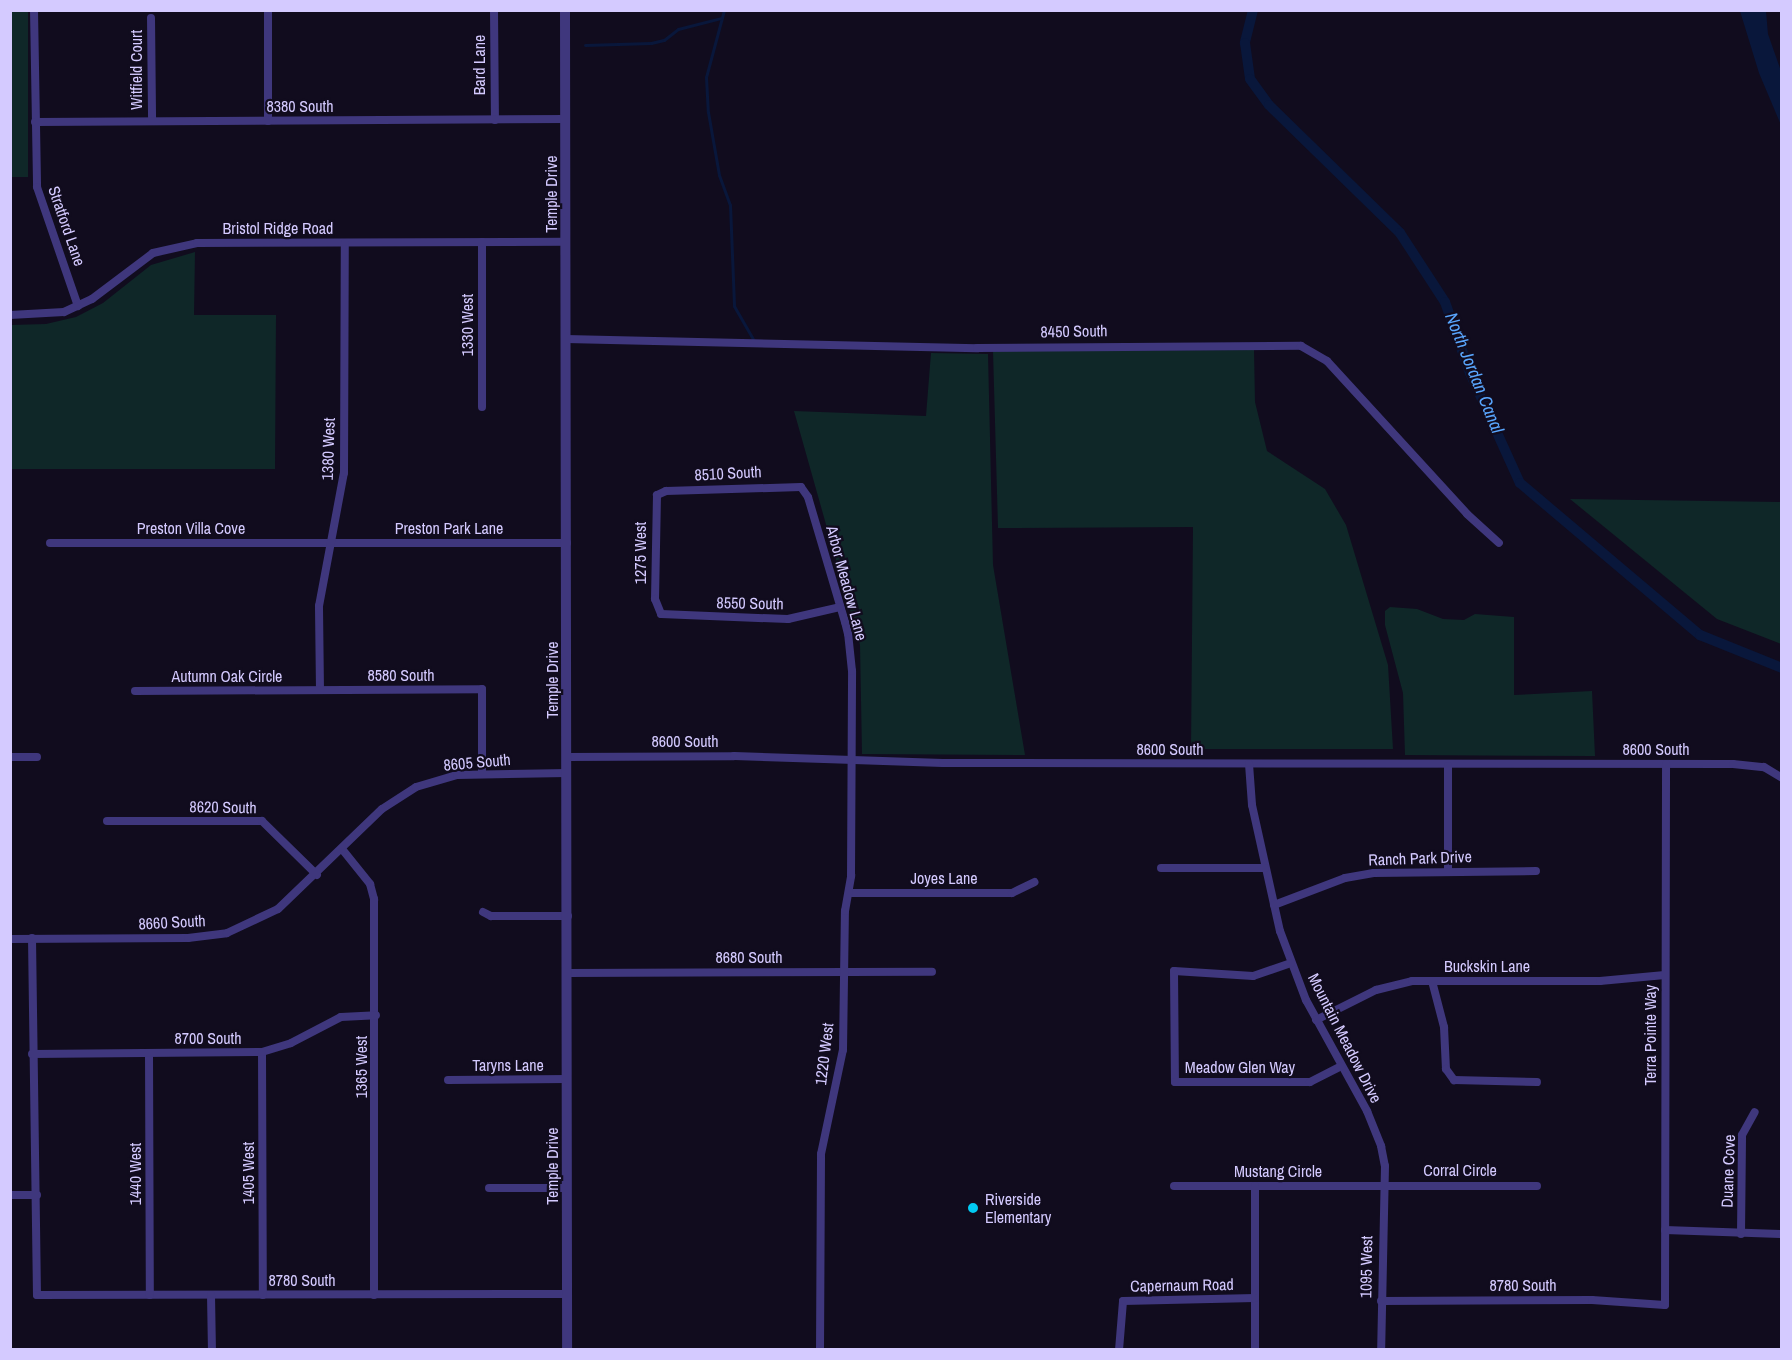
<!DOCTYPE html>
<style>
body{margin:0}
#map{position:relative;width:1792px;height:1360px;overflow:hidden;background:#110c1e;font-family:"Archivo Narrow",sans-serif}
div>[style]{position:absolute}
.green>*{inset:0;background:#0f2728;transform-origin:0 0}
.water>*{inset:0;background:#09173b}
.stream>*{height:3px;margin:-1.5px;padding:0 1.5px;transform-origin:1.5px;border-radius:1.5px;background:#09173b}
.canal>*{height:10px;margin:-5px;padding:0 5px;transform-origin:5px;border-radius:5px;background:#09173b}
.minor>*{height:8px;margin:-4px;padding:0 4px;transform-origin:4px;border-radius:4px;background:#3f377d}
.tertiary>*{height:10px;margin:-5px;padding:0 5px;transform-origin:5px;border-radius:5px;background:#3f377d}
.dots>*{width:16px;height:16px;translate:-50% -50%;box-sizing:border-box;border:3px solid #110c1e;border-radius:50%}
span{translate:-50% -50%;white-space:nowrap;text-align:center;line-height:1.15;-webkit-text-stroke:4.5px #110c1e;paint-order:stroke}
.street-label{font-size:16px;color:#d4caff}
.poi-label{font-size:16px;color:#d4caff}
.left{translate:0 -50%;text-align:left}
.water-label{font-size:18px;color:#59a6fe;font-style:italic}
.frame{position:absolute;inset:0;border:12px solid #d4caff;pointer-events:none}
</style>
<div id="map">
<div class="green">
<i style="left:10px;top:11px;width:18px;height:166px"></i>
<i style="clip-path:polygon(195px 252px,194px 315px,276px 315px,275px 469px,11px 469px,11px 325px,46px 324px,76px 317px,103px 303px,151px 265px)"></i>
<i style="clip-path:polygon(1254px 350px,1255px 402px,1267px 451px,1325px 489px,1346px 525px,1388px 665px,1393px 749px,1191px 749px,1193px 527px,998px 528px,993px 351px)"></i>
<i style="clip-path:polygon(931px 353px,988px 354px,993px 565px,1025px 755px,862px 754px,860px 645px,794px 411px,926px 416px)"></i>
<i style="clip-path:polygon(1570px 499px,1781px 502px,1781px 644px,1717px 619px)"></i>
<i style="clip-path:polygon(1390px 607px,1417px 609px,1443px 619px,1464px 620px,1475px 614px,1514px 617px,1514px 695px,1592px 691px,1595px 756px,1405px 755px,1403px 693px,1385px 625px,1385px 611px)"></i>
</div>
<div class="water">
<i style="clip-path:polygon(1740px 11px,1766px 11px,1768px 34px,1781px 71px,1781px 125px,1759px 73px)"></i>
</div>
<div class="stream">
<i style="left:724px;top:10px;width:69px;rotate:105deg"></i>
<i style="left:706px;top:77px;width:35px;rotate:87deg"></i>
<i style="left:708px;top:112px;width:64px;rotate:80.1deg"></i>
<i style="left:719px;top:175px;width:32px;rotate:70deg"></i>
<i style="left:730px;top:205px;width:101px;rotate:87.7deg"></i>
<i style="left:734px;top:306px;width:38px;rotate:60deg"></i>
<i style="left:585px;top:45px;width:66px;rotate:-1.7deg"></i>
<i style="left:651px;top:43px;width:13px;rotate:-13deg"></i>
<i style="left:664px;top:40px;width:18px;rotate:-38deg"></i>
<i style="left:678px;top:29px;width:44px;rotate:-14.3deg"></i>
</div>
<div class="canal">
<i style="left:1253px;top:10px;width:34px;rotate:104deg"></i>
<i style="left:1245px;top:43px;width:36px;rotate:82deg"></i>
<i style="left:1250px;top:79px;width:32px;rotate:54deg"></i>
<i style="left:1269px;top:105px;width:183px;rotate:44.3deg"></i>
<i style="left:1400px;top:233px;width:82px;rotate:56.9deg"></i>
<i style="left:1445px;top:302px;width:75px;rotate:70.6deg"></i>
<i style="left:1470px;top:373px;width:121px;rotate:65.6deg"></i>
<i style="left:1520px;top:483px;width:236px;rotate:40.2deg"></i>
<i style="left:1700px;top:635px;width:88px;rotate:21.9deg"></i>
</div>
<div class="minor">
<i style="left:34px;top:10px;width:177px;rotate:89deg"></i>
<i style="left:37px;top:187px;width:126px;rotate:71deg"></i>
<i style="left:268px;top:10px;width:111px;rotate:90deg"></i>
<i style="left:494px;top:10px;width:110px;rotate:89.5deg"></i>
<i style="left:151px;top:18px;width:103px;rotate:89.4deg"></i>
<i style="left:35px;top:122px;width:531px;rotate:-0.32deg"></i>
<i style="left:482px;top:242px;width:165px;rotate:90deg"></i>
<i style="left:10px;top:315px;width:54px;rotate:-3.2deg"></i>
<i style="left:64px;top:312px;width:31px;rotate:-25deg"></i>
<i style="left:92px;top:299px;width:76px;rotate:-37deg"></i>
<i style="left:153px;top:253px;width:45px;rotate:-12.8deg"></i>
<i style="left:197px;top:243px;width:369px;rotate:-0.2deg"></i>
<i style="left:566px;top:339px;width:411px;rotate:1.3deg"></i>
<i style="left:977px;top:348px;width:324px;rotate:-0.4deg"></i>
<i style="left:1301px;top:346px;width:30px;rotate:30deg"></i>
<i style="left:1327px;top:361px;width:207px;rotate:47.5deg"></i>
<i style="left:1467px;top:514px;width:43px;rotate:42.2deg"></i>
<i style="left:50px;top:543px;width:517px"></i>
<i style="left:320px;top:690px;width:84px;rotate:-90.7deg"></i>
<i style="left:319px;top:606px;width:135px;rotate:-79.4deg"></i>
<i style="left:344px;top:473px;width:230px;rotate:-89.8deg"></i>
<i style="left:135px;top:691px;width:347px;rotate:-0.3deg"></i>
<i style="left:482px;top:689px;width:85px;rotate:90deg"></i>
<i style="left:10px;top:757px;width:27px"></i>
<i style="left:567px;top:757px;width:167px;rotate:-0.3deg"></i>
<i style="left:734px;top:756px;width:209px;rotate:1.9deg"></i>
<i style="left:943px;top:763px;width:790px;rotate:0.07deg"></i>
<i style="left:1733px;top:764px;width:31px;rotate:6deg"></i>
<i style="left:1764px;top:767px;width:21px;rotate:31deg"></i>
<i style="left:1249px;top:764px;width:41px;rotate:85.8deg"></i>
<i style="left:1252px;top:805px;width:129px;rotate:77.5deg"></i>
<i style="left:1280px;top:931px;width:74px;rotate:69.4deg"></i>
<i style="left:1306px;top:1000px;width:127px;rotate:61.2deg"></i>
<i style="left:1367px;top:1111px;width:38px;rotate:68deg"></i>
<i style="left:1381px;top:1146px;width:20px;rotate:79deg"></i>
<i style="left:1385px;top:1166px;width:184px;rotate:91.2deg"></i>
<i style="left:1448px;top:766px;width:105px;rotate:90deg"></i>
<i style="left:107px;top:821px;width:155px"></i>
<i style="left:262px;top:821px;width:77px;rotate:44.5deg"></i>
<i style="left:342px;top:849px;width:45px;rotate:51.3deg"></i>
<i style="left:370px;top:884px;width:16px;rotate:75deg"></i>
<i style="left:374px;top:899px;width:396px;rotate:90deg"></i>
<i style="left:1161px;top:868px;width:104px"></i>
<i style="left:849px;top:893px;width:163px"></i>
<i style="left:1012px;top:893px;width:25px;rotate:-26deg"></i>
<i style="left:1274px;top:905px;width:76px;rotate:-20.8deg"></i>
<i style="left:1345px;top:878px;width:29px;rotate:-10deg"></i>
<i style="left:1374px;top:873px;width:162px;rotate:-0.7deg"></i>
<i style="left:483px;top:912px;width:9px;rotate:27deg"></i>
<i style="left:491px;top:916px;width:77px"></i>
<i style="left:32px;top:938px;width:357px;rotate:89.2deg"></i>
<i style="left:37px;top:1295px;width:530px;rotate:-0.11deg"></i>
<i style="left:10px;top:939px;width:178px;rotate:-0.3deg"></i>
<i style="left:188px;top:938px;width:39px;rotate:-7deg"></i>
<i style="left:227px;top:933px;width:56px;rotate:-25.2deg"></i>
<i style="left:278px;top:909px;width:144px;rotate:-43.9deg"></i>
<i style="left:382px;top:809px;width:40px;rotate:-32.9deg"></i>
<i style="left:416px;top:787px;width:43px;rotate:-16.3deg"></i>
<i style="left:457px;top:775px;width:110px;rotate:-1deg"></i>
<i style="left:1291px;top:963px;width:40px;rotate:161.1deg"></i>
<i style="left:1253px;top:976px;width:79px;rotate:-176.4deg"></i>
<i style="left:1174px;top:971px;width:111px;rotate:89.5deg"></i>
<i style="left:1175px;top:1082px;width:135px"></i>
<i style="left:1310px;top:1082px;width:35px;rotate:-27deg"></i>
<i style="left:567px;top:973px;width:365px;rotate:-0.2deg"></i>
<i style="left:1432px;top:981px;width:48px;rotate:75.4deg"></i>
<i style="left:1444px;top:1027px;width:42px;rotate:87.3deg"></i>
<i style="left:1446px;top:1069px;width:14px;rotate:54deg"></i>
<i style="left:1454px;top:1080px;width:83px;rotate:1.4deg"></i>
<i style="left:1316px;top:1020px;width:67px;rotate:-26.6deg"></i>
<i style="left:1376px;top:990px;width:37px;rotate:-14deg"></i>
<i style="left:1412px;top:981px;width:188px"></i>
<i style="left:1600px;top:981px;width:65px;rotate:-5.3deg"></i>
<i style="left:262px;top:1052px;width:243px;rotate:89.8deg"></i>
<i style="left:149px;top:1053px;width:242px;rotate:89.8deg"></i>
<i style="left:32px;top:1054px;width:230px;rotate:-0.5deg"></i>
<i style="left:262px;top:1052px;width:30px;rotate:-17deg"></i>
<i style="left:291px;top:1043px;width:56px;rotate:-27.5deg"></i>
<i style="left:341px;top:1017px;width:35px;rotate:-3deg"></i>
<i style="left:448px;top:1080px;width:119px;rotate:-0.5deg"></i>
<i style="left:1174px;top:1186px;width:363px"></i>
<i style="left:1255px;top:1186px;width:164px;rotate:90deg"></i>
<i style="left:489px;top:1188px;width:78px"></i>
<i style="left:10px;top:1195px;width:27px"></i>
<i style="left:1665px;top:1230px;width:117px;rotate:2deg"></i>
<i style="left:1741px;top:1234px;width:99px;rotate:-89.4deg"></i>
<i style="left:1742px;top:1135px;width:26px;rotate:-61deg"></i>
<i style="left:211px;top:1295px;width:55px;rotate:89deg"></i>
<i style="left:1381px;top:1301px;width:211px;rotate:-0.3deg"></i>
<i style="left:1592px;top:1300px;width:73px;rotate:3.9deg"></i>
<i style="left:1665px;top:1305px;width:541px;rotate:-89.89deg"></i>
<i style="left:820px;top:1350px;width:196px;rotate:-89.7deg"></i>
<i style="left:821px;top:1154px;width:106px;rotate:-78.1deg"></i>
<i style="left:843px;top:1050px;width:139px;rotate:-89.2deg"></i>
<i style="left:845px;top:911px;width:36px;rotate:-80deg"></i>
<i style="left:851px;top:876px;width:205px;rotate:-89.7deg"></i>
<i style="left:852px;top:671px;width:37px;rotate:-96deg"></i>
<i style="left:848px;top:634px;width:12px;rotate:-104deg"></i>
<i style="left:845px;top:622px;width:130px;rotate:-106.5deg"></i>
<i style="left:808px;top:497px;width:12px;rotate:-125deg"></i>
<i style="left:801px;top:487px;width:135px;rotate:178.3deg"></i>
<i style="left:666px;top:491px;width:10px;rotate:156deg"></i>
<i style="left:657px;top:495px;width:104px;rotate:91.1deg"></i>
<i style="left:655px;top:599px;width:16px;rotate:68deg"></i>
<i style="left:661px;top:614px;width:127px;rotate:2.3deg"></i>
<i style="left:788px;top:619px;width:53px;rotate:-13deg"></i>
<i style="left:1119px;top:1350px;width:49px;rotate:-85.3deg"></i>
<i style="left:1123px;top:1301px;width:132px;rotate:-1.3deg"></i>
</div>
<div class="tertiary">
<i style="left:565px;top:10px;width:1340px;rotate:89.91deg"></i>
</div>
<div class="dots">
<i style="left:973px;top:1208px;background:#02caf3"></i>
</div>
<div class="street-label">
<span style="left:479px;top:65px;rotate:-90deg">Bard Lane</span>
<span style="left:136px;top:70px;rotate:-90deg">Witfield Court</span>
<span style="left:300px;top:106px">8380 South</span>
<span style="left:551px;top:194px;rotate:-90deg">Temple Drive</span>
<span style="left:67px;top:226px;rotate:71deg">Stratford Lane</span>
<span style="left:278px;top:228px">Bristol Ridge Road</span>
<span style="left:467px;top:325px;rotate:-90deg">1330 West</span>
<span style="left:1074px;top:331px;rotate:-1deg">8450 South</span>
<span style="left:328px;top:449px;rotate:-88deg">1380 West</span>
<span style="left:728px;top:473px;rotate:-3deg">8510 South</span>
<span style="left:191px;top:528px">Preston Villa Cove</span>
<span style="left:449px;top:528px">Preston Park Lane</span>
<span style="left:640px;top:553px;rotate:-90deg">1275 West</span>
<span style="left:847px;top:583px;rotate:75deg">Arbor Meadow Lane</span>
<span style="left:750px;top:603px;rotate:1deg">8550 South</span>
<span style="left:401px;top:675px">8580 South</span>
<span style="left:227px;top:676px">Autumn Oak Circle</span>
<span style="left:552px;top:680px;rotate:-90deg">Temple Drive</span>
<span style="left:685px;top:741px">8600 South</span>
<span style="left:1170px;top:749px">8600 South</span>
<span style="left:1656px;top:749px">8600 South</span>
<span style="left:477px;top:762px;rotate:-5deg">8605 South</span>
<span style="left:223px;top:807px;rotate:1deg">8620 South</span>
<span style="left:1420px;top:858px;rotate:-2deg">Ranch Park Drive</span>
<span style="left:944px;top:878px">Joyes Lane</span>
<span style="left:172px;top:922px;rotate:-3deg">8660 South</span>
<span style="left:749px;top:957px">8680 South</span>
<span style="left:1487px;top:966px">Buckskin Lane</span>
<span style="left:1650px;top:1035px;rotate:-90deg">Terra Pointe Way</span>
<span style="left:208px;top:1038px">8700 South</span>
<span style="left:1345px;top:1038px;rotate:63deg">Mountain Meadow Drive</span>
<span style="left:824px;top:1054px;rotate:-83deg">1220 West</span>
<span style="left:508px;top:1065px">Taryns Lane</span>
<span style="left:361px;top:1067px;rotate:-90deg">1365 West</span>
<span style="left:1240px;top:1067px">Meadow Glen Way</span>
<span style="left:552px;top:1166px;rotate:-90deg">Temple Drive</span>
<span style="left:1460px;top:1170px">Corral Circle</span>
<span style="left:1278px;top:1171px">Mustang Circle</span>
<span style="left:1728px;top:1171px;rotate:-88deg">Duane Cove</span>
<span style="left:248px;top:1173px;rotate:-90deg">1405 West</span>
<span style="left:135px;top:1174px;rotate:-90deg">1440 West</span>
<span style="left:1366px;top:1267px;rotate:-89deg">1095 West</span>
<span style="left:302px;top:1280px">8780 South</span>
<span style="left:1182px;top:1285px;rotate:-1deg">Capernaum Road</span>
<span style="left:1523px;top:1285px">8780 South</span>
</div>
<div class="poi-label">
<span class="left" style="left:985px;top:1208px">Riverside<br>Elementary</span>
</div>
<div class="water-label">
<span style="left:1474px;top:373px;rotate:68deg">North Jordan Canal</span>
</div>
<div class="frame"></div>
</div>
